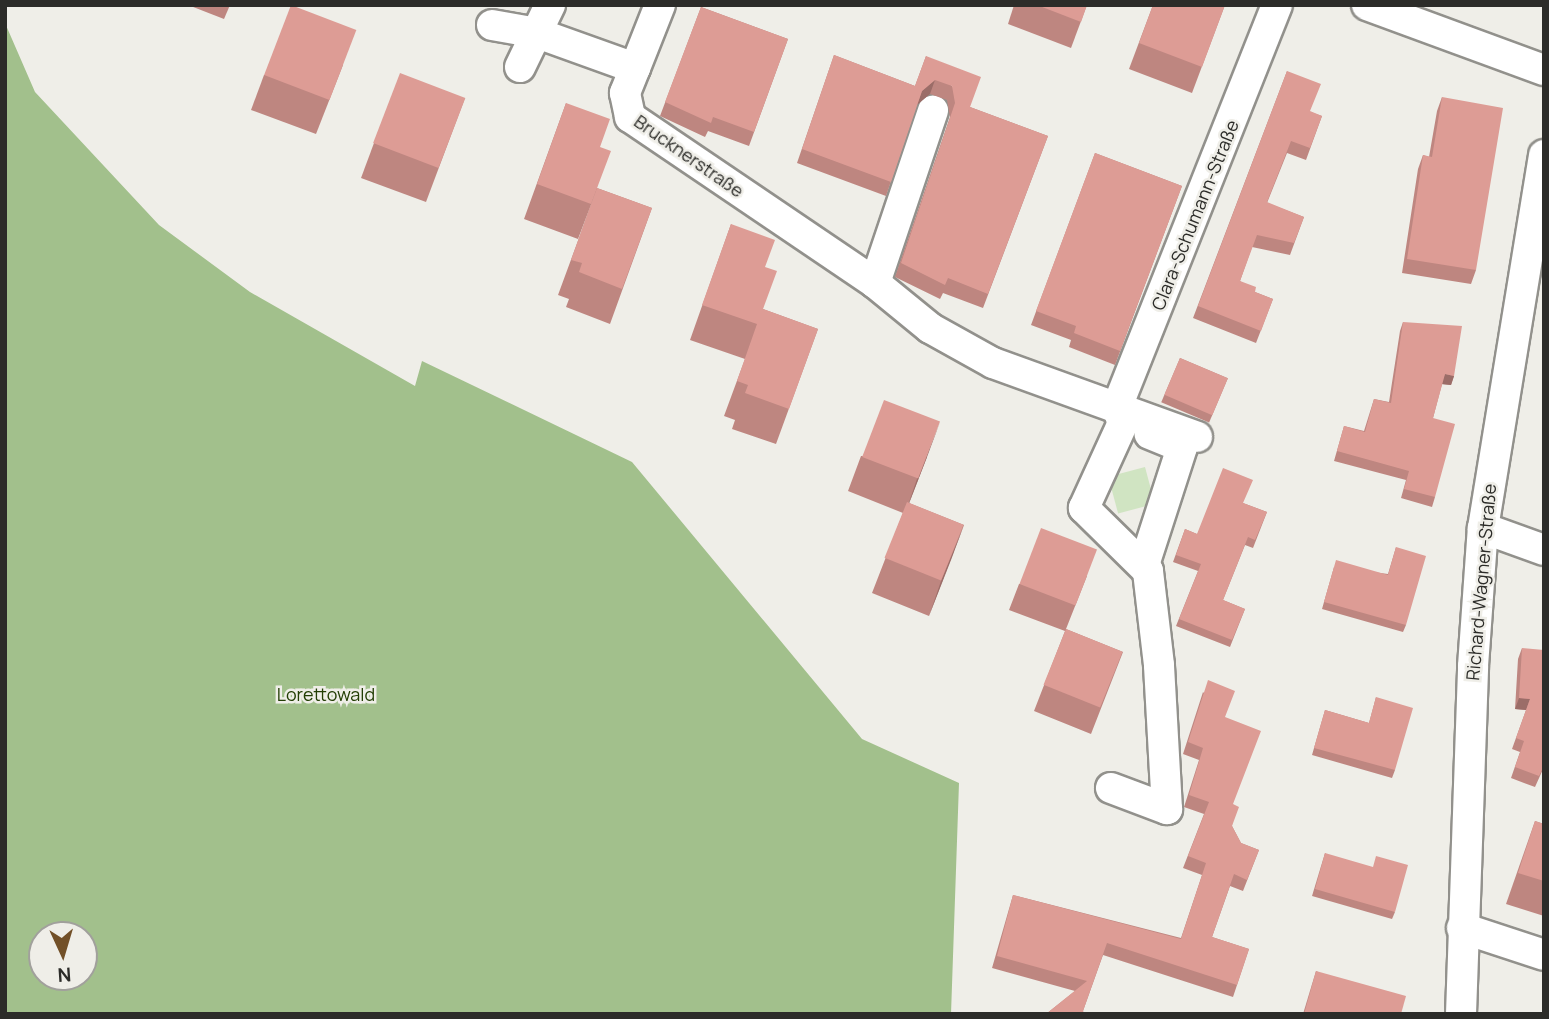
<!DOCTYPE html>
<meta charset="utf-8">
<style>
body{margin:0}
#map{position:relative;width:1549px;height:1019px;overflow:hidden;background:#efeee8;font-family:Manrope,sans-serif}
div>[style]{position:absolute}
.green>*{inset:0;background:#d0e4c2;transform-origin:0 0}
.forest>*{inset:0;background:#a2c08c}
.roads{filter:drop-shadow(2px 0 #92918c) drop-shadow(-2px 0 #92918c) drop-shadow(0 2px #92918c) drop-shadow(0 -2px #92918c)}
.minor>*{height:30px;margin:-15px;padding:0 15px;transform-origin:15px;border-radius:15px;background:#fff}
.wall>*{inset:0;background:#be8680;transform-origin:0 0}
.shaded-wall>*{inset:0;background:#9b6d68}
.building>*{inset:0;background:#dd9c95;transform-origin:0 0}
span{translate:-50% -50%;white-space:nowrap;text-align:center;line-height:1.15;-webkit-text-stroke:5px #efeee8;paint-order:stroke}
.street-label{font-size:18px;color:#2c2c29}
.park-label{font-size:18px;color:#233e04}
.frame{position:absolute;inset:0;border:7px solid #2c2c29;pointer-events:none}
.north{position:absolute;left:28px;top:921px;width:70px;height:70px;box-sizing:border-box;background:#efeee8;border:2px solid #a1a09c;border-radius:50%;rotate:176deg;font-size:19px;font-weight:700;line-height:28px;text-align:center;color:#2c2c29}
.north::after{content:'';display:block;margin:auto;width:24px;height:32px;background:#725028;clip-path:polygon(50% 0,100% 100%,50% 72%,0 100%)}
</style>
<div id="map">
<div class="green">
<i style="left:1145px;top:467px;width:38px;height:38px;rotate:75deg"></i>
</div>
<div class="forest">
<i style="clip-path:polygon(evenodd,5px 23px,35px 92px,159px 225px,250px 292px,415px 386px,422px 361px,632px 462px,862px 739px,959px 783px,951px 1014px,5px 1014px,5px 23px,42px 935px,84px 935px,84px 977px,42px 977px,42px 935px)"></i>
</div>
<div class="roads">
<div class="minor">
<i style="left:1367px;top:5px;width:189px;rotate:20.2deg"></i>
<i style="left:492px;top:25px;width:46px;rotate:10.1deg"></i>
<i style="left:537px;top:33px;width:104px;rotate:19.7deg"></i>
<i style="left:635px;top:68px;width:27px;rotate:112deg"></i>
<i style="left:625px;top:93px;width:25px;rotate:78deg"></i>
<i style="left:630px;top:117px;width:296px;rotate:34.1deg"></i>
<i style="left:875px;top:283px;width:71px;rotate:39.3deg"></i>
<i style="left:930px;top:328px;width:72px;rotate:29.1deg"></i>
<i style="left:993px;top:363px;width:217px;rotate:19.9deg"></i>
<i style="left:520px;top:67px;width:69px;rotate:-64.2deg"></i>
<i style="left:635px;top:68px;width:68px;rotate:-68.4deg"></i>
<i style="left:875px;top:283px;width:182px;rotate:-71.4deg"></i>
<i style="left:1483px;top:528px;width:65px;rotate:19.8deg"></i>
<i style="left:1144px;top:565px;width:124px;rotate:-72.1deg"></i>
<i style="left:1182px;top:447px;width:35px;rotate:-158deg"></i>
<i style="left:1111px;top:788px;width:60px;rotate:20.6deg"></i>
<i style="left:1167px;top:809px;width:144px;rotate:-93.2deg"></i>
<i style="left:1159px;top:665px;width:95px;rotate:-96.7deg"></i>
<i style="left:1148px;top:571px;width:90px;rotate:-135.5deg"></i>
<i style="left:1084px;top:508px;width:94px;rotate:-65.4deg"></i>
<i style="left:1123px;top:423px;width:17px;rotate:-111deg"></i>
<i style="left:1117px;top:407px;width:433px;rotate:-68.3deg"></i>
<i style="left:1462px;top:928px;width:86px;rotate:18.2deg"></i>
<i style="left:1461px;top:1014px;width:348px;rotate:-88deg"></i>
<i style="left:1473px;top:666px;width:138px;rotate:-85.9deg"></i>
<i style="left:1483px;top:528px;width:378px;rotate:-80.7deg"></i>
</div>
</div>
<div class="wall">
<i style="clip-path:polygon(188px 5px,230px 5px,224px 19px)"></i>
<i style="clip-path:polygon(1014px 5px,1087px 5px,1071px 48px,1008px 24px)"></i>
<i style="clip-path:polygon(1153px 5px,1225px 5px,1192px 93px,1129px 69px)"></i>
<i style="clip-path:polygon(701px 7px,788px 39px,749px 146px,708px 131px,705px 137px,660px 116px)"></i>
<i style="clip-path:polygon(834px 55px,915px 86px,926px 56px,970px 107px,1048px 136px,983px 308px,943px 293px,940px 299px,895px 277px,950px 117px,947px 100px,930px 94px,917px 104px,886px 196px,797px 163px)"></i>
<i style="clip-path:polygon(343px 65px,316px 134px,251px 110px,264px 75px)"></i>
<i style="clip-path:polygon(1287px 71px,1310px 112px,1322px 116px,1306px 160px,1287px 153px,1267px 203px,1304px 217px,1290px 255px,1252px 247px,1240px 281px,1255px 292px,1273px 299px,1256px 343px,1193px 318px)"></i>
<i style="clip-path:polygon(1442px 97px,1476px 270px,1471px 284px,1402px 273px,1418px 169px,1423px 155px,1429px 157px,1437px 111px)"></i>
<i style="clip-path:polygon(465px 98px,426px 202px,361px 178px,374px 143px)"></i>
<i style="clip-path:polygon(566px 103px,600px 147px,597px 188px,652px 208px,610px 324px,566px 307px,569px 299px,558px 295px,597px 189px,578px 239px,524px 219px)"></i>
<i style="clip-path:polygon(1095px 153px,1182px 186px,1115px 365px,1069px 347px,1071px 340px,1031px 325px)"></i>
<i style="clip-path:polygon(731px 224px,765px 267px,763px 309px,818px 329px,776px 444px,732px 429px,735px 420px,724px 416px,745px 359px,690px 340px)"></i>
<i style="clip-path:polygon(1403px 322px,1454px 376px,1451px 385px,1442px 384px,1433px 418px,1435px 497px,1432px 507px,1401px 498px,1406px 480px,1334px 461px,1344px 426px,1364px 431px,1374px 399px,1389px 402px,1400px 331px)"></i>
<i style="left:1180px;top:358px;width:52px;height:48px;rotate:23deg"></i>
<i style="clip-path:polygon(861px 456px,927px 457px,909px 503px,964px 525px,929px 616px,872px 593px,903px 513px,848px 491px)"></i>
<i style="clip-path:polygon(1243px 503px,1267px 512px,1253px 548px,1245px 545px,1223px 600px,1245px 609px,1230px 647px,1176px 626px,1198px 571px,1173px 562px,1185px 529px,1197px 534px)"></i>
<i style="clip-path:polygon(1396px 547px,1406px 625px,1403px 632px,1322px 609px,1334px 567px,1388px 574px)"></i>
<i style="clip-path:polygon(1087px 576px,1066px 629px,1123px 652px,1091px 734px,1034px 711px,1065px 631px,1009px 610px,1019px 584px)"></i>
<i style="clip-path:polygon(1522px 648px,1544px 767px,1535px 787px,1511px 778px,1520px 752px,1512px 749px,1526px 710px,1515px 709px,1518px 659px)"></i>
<i style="clip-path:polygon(1203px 692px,1225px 717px,1233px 804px,1232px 826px,1241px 843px,1259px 850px,1243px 891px,1230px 886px,1212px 937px,1249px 949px,1233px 997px,1103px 955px,1083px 1011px,1046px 1014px,1075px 991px,992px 968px,1013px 895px,1181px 938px,1202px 875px,1183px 868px,1204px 814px,1184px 807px,1199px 760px,1183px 754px)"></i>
<i style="clip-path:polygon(1376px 697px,1395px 770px,1392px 778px,1312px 755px,1325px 710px,1369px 723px)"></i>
<i style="clip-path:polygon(1535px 821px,1544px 824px,1544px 916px,1506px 904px)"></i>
<i style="clip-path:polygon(1325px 853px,1395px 912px,1392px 919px,1312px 896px)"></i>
<i style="clip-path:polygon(1316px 971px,1401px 1014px,1303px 1014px)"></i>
</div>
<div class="shaded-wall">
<i style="clip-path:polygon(935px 80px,930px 94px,917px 105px,922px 91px)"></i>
<i style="clip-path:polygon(1445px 374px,1454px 376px,1451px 385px,1441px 384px)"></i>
<i style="clip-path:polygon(940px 422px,927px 457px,905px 514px,917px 479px)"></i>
<i style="clip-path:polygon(964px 525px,951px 560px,929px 616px,941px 581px)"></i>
<i style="clip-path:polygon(1519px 698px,1530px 699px,1526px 710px,1515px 709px)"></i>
</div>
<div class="building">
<i style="left:291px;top:5px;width:70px;height:75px;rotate:21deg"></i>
<i style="clip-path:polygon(1037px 5px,1087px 5px,1081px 22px)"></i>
<i style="clip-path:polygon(1153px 5px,1225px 5px,1202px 67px,1139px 43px)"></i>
<i style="clip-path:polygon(701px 7px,788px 39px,754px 132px,713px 117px,711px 123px,665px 102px)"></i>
<i style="clip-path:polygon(834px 55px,915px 86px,926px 56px,981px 77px,970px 107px,1048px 136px,988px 294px,948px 278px,945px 285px,901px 263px,955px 103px,952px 86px,935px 80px,922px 91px,891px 182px,802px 149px)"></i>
<i style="clip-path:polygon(1287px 71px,1321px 84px,1310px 111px,1322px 116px,1310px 148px,1291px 141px,1267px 202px,1304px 217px,1294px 243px,1257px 235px,1240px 281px,1256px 287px,1255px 292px,1273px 299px,1261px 331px,1198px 306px)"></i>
<i style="left:400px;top:73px;width:70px;height:75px;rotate:21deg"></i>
<i style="clip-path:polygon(1442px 97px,1503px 108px,1476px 270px,1407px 259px,1423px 155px,1432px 157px)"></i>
<i style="clip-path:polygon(566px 103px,610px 119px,600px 147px,611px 151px,591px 204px,537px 184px)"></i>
<i style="clip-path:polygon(1095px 153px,1182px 186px,1120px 351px,1074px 333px,1076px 326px,1036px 311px)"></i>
<i style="clip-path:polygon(597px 188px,652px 208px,622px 289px,579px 272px,582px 263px,571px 260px)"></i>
<i style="clip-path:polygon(731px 224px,775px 240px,765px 267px,777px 271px,763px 309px,818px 329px,789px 409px,745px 393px,748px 385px,737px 381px,757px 324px,702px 305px)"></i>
<i style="clip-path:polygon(1403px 322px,1462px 326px,1454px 376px,1445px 374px,1433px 418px,1455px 424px,1435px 497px,1404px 489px,1409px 471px,1337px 451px,1344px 426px,1365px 432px,1374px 399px,1391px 403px)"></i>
<i style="left:1180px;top:358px;width:52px;height:40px;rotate:23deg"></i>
<i style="left:884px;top:400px;width:60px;height:61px;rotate:21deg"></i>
<i style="clip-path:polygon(1223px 468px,1253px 480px,1243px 503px,1267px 512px,1255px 540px,1248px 537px,1223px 600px,1245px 609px,1232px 640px,1179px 619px,1201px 564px,1176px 555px,1185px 529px,1197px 534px)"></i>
<i style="left:907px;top:502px;width:61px;height:60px;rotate:22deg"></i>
<i style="left:1041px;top:528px;width:60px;height:60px;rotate:21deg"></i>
<i style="clip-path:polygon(1396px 547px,1426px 556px,1406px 625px,1324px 602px,1336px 560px,1388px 575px)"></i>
<i style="left:1066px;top:629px;width:61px;height:60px;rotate:22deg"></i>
<i style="clip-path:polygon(1522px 648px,1544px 650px,1544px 766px,1539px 776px,1515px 767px,1524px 741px,1516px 738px,1530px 699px,1519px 698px)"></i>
<i style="clip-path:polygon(1208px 680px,1235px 691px,1225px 717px,1261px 731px,1233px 804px,1239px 807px,1232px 826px,1241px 843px,1259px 850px,1247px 880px,1234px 874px,1212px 937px,1249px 949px,1237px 985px,1107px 943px,1083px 1011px,1085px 1014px,1046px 1014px,1087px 981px,997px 956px,1013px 895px,1181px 939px,1206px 863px,1188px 856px,1209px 802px,1189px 795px,1203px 748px,1188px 742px)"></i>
<i style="clip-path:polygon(1376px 697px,1413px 708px,1395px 770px,1314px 748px,1325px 710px,1369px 723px)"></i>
<i style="clip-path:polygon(1535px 821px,1544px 824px,1544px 881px,1518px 873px)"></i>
<i style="clip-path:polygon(1325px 853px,1373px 867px,1376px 856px,1408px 865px,1395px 912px,1315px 889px)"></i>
<i style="clip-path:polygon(1316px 971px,1406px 996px,1401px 1014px,1304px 1014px)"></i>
</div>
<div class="street-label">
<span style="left:689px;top:156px;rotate:35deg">Brucknerstraße</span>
<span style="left:1195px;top:215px;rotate:-68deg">Clara-Schumann-Straße</span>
<span style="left:1481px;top:582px;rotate:-85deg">Richard-Wagner-Straße</span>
</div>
<div class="park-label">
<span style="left:326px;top:694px">Lorettowald</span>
</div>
<div class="frame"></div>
<div class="north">N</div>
</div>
